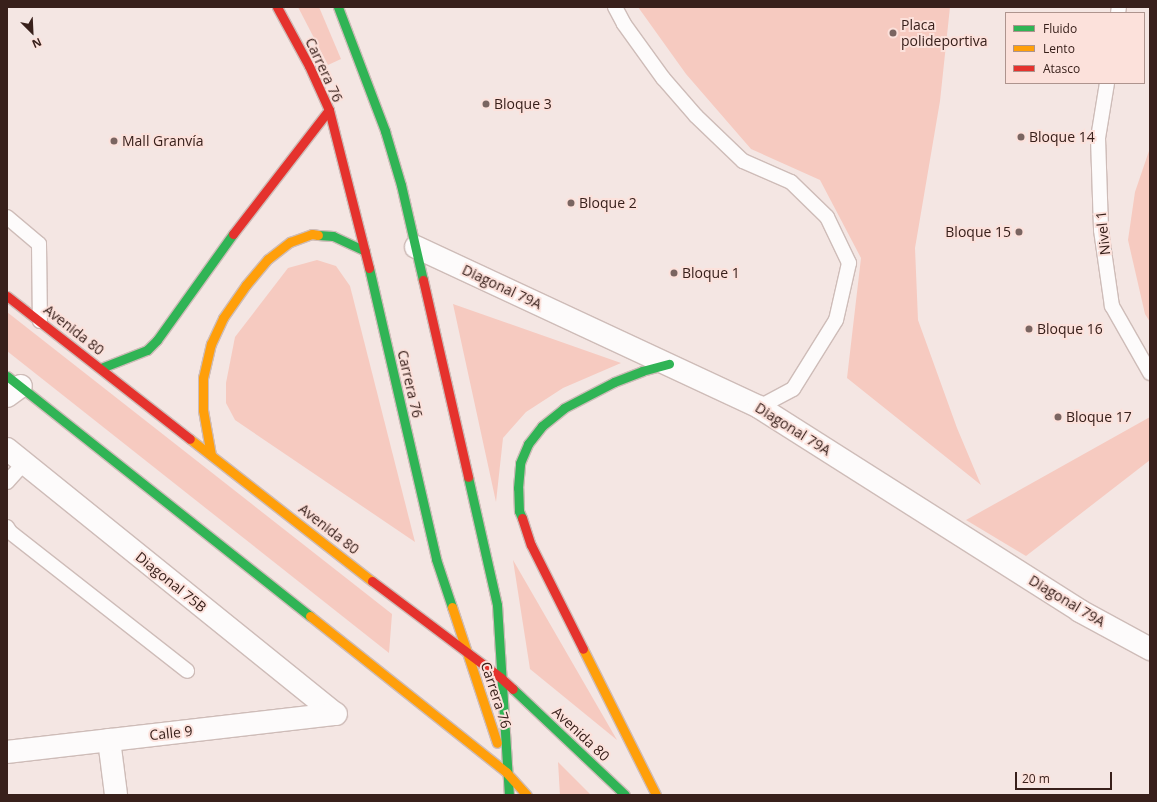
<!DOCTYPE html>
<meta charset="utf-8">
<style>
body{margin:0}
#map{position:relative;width:1157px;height:802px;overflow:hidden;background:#f4e6e3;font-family:"Open Sans",sans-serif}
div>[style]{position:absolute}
.green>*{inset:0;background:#f6cac0}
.roads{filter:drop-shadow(1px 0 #cebcb8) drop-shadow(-1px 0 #cebcb8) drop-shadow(0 1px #cebcb8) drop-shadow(0 -1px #cebcb8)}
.lane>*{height:14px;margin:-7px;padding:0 7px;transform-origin:7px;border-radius:7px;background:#fdfbfb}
.street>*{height:22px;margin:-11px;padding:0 11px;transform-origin:11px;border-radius:11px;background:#fdfbfb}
.fast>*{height:9px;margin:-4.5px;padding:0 4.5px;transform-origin:4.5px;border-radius:4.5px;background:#30b455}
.slow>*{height:9px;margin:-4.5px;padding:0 4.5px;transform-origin:4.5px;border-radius:4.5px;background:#ff9f0a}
.jam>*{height:9px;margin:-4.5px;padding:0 4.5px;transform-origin:4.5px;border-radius:4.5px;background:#e5322d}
.dots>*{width:11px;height:11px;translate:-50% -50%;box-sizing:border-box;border:2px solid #fce1db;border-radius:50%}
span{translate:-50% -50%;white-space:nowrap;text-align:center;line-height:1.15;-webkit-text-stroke:4px #fce1db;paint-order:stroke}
.poi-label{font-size:14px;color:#38201b}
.left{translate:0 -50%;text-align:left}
.right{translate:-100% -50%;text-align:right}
.street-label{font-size:14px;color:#38201b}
.frame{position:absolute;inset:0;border:8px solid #38201b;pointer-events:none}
.legend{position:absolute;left:1005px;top:12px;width:140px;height:72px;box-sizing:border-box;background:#fce1db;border:1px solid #ae948e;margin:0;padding:5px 7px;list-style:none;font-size:12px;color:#38201b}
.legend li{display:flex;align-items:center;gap:8px;height:20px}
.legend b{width:20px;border:1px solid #ae948e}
.north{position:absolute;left:12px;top:12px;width:40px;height:40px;-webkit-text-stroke:3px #fce1db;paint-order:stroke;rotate:156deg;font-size:11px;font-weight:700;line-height:16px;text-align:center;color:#38201b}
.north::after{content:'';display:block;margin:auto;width:14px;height:18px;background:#38201b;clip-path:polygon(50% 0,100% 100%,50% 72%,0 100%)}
.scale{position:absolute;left:1015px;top:772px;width:97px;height:18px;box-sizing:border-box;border:2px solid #38201b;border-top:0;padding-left:5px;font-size:12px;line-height:14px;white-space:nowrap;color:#38201b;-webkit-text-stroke:3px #fce1db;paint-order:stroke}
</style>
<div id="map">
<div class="green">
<i style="clip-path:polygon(298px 7px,319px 7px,341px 59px,328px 65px)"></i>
<i style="clip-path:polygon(638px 7px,950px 7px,940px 101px,915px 248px,918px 320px,957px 428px,981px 485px,847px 378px,861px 258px,820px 180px,751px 149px,686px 74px)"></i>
<i style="clip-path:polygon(1150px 148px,1150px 322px,1145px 314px,1128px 240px,1135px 192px)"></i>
<i style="clip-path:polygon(317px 260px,336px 266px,350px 286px,415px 542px,235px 420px,226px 403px,226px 383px,235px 337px,288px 268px)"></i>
<i style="clip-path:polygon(453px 304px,621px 363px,563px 388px,526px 412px,503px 438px,496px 502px)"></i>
<i style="clip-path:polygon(7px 312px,392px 614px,389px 653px,7px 351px)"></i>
<i style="clip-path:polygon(1150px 417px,1150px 460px,1026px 556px,966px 520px)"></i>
<i style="clip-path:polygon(513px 560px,617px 740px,530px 669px)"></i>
<i style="clip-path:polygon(558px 762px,591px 795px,560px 795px)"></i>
</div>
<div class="roads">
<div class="lane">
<i style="left:615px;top:7px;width:19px;rotate:62deg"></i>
<i style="left:624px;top:24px;width:67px;rotate:54.2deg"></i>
<i style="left:663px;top:78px;width:50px;rotate:49deg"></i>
<i style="left:696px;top:116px;width:65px;rotate:43.8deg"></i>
<i style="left:743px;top:161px;width:52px;rotate:23.6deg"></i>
<i style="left:791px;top:182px;width:50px;rotate:44.2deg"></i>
<i style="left:827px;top:217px;width:51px;rotate:64.4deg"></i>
<i style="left:849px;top:263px;width:58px;rotate:102.8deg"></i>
<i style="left:836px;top:320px;width:81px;rotate:121.9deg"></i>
<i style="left:793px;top:389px;width:38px;rotate:152deg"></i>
<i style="left:1118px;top:13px;width:6px;rotate:-81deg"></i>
<i style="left:1107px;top:83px;width:56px;rotate:99.3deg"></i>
<i style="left:1098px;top:138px;width:92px;rotate:88.1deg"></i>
<i style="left:1101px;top:230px;width:77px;rotate:81.8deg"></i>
<i style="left:1112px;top:306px;width:77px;rotate:60.4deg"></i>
<i style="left:7px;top:217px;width:42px;rotate:40.2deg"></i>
<i style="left:39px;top:244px;width:77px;rotate:89.3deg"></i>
<i style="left:7px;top:482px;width:25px;rotate:-48deg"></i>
<i style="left:7px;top:527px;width:6px;rotate:59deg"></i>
<i style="left:10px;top:532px;width:225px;rotate:38.1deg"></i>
</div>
<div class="street">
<i style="left:416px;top:247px;width:378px;rotate:25deg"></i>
<i style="left:759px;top:407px;width:380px;rotate:32.4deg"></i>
<i style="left:1080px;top:611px;width:80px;rotate:28.5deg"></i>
<i style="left:7px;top:396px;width:17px;rotate:-36deg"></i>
<i style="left:7px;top:449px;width:422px;rotate:38.9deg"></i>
<i style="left:109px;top:740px;width:55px;rotate:82.7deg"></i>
<i style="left:7px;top:752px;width:331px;rotate:-6.6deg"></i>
</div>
<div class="fast">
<i style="left:338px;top:7px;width:133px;rotate:69.2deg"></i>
<i style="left:385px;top:131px;width:56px;rotate:73.5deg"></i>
<i style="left:401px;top:185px;width:98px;rotate:77deg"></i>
<i style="left:318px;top:235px;width:15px;rotate:4deg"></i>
<i style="left:333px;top:236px;width:35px;rotate:25deg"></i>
<i style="left:369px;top:268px;width:299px;rotate:77deg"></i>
<i style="left:436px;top:559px;width:51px;rotate:71.6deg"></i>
<i style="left:101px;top:368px;width:49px;rotate:-21.4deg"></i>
<i style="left:147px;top:350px;width:14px;rotate:-45deg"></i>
<i style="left:157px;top:340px;width:130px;rotate:-54.4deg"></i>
<i style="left:7px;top:376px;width:387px;rotate:38.4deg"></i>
<i style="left:468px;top:477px;width:131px;rotate:77.2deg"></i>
<i style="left:497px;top:605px;width:190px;rotate:86.4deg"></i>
<i style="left:522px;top:518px;width:8px;rotate:-113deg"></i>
<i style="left:519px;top:511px;width:23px;rotate:-92deg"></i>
<i style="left:518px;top:488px;width:25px;rotate:-85deg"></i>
<i style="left:520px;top:463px;width:21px;rotate:-67deg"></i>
<i style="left:528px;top:444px;width:23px;rotate:-52deg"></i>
<i style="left:542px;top:426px;width:28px;rotate:-39deg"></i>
<i style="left:564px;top:408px;width:56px;rotate:-27.5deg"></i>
<i style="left:614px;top:382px;width:30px;rotate:-21deg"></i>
<i style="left:642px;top:371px;width:28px;rotate:-15deg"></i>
<i style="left:513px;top:689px;width:154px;rotate:43.4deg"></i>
</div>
<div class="slow">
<i style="left:190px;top:439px;width:231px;rotate:38deg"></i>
<i style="left:211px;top:455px;width:46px;rotate:-100.1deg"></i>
<i style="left:203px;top:410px;width:32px;rotate:-90deg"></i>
<i style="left:203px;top:378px;width:35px;rotate:-77deg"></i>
<i style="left:211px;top:344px;width:29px;rotate:-65deg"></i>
<i style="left:223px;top:318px;width:40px;rotate:-55.1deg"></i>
<i style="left:246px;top:285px;width:34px;rotate:-50deg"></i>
<i style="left:268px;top:259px;width:28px;rotate:-38deg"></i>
<i style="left:290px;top:242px;width:23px;rotate:-20deg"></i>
<i style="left:312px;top:234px;width:6px;rotate:9deg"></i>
<i style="left:452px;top:607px;width:143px;rotate:71.7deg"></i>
<i style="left:310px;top:616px;width:251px;rotate:38.5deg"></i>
<i style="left:506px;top:772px;width:31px;rotate:48deg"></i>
<i style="left:583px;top:649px;width:163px;rotate:63.4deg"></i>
</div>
<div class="jam">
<i style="left:277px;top:7px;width:67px;rotate:61.5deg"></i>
<i style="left:309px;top:66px;width:48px;rotate:65.6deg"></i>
<i style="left:329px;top:110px;width:163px;rotate:75.8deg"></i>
<i style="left:233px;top:234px;width:157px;rotate:-52.3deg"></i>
<i style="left:423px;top:280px;width:202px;rotate:77.1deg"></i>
<i style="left:7px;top:296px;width:232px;rotate:38deg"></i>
<i style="left:522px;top:518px;width:28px;rotate:72deg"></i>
<i style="left:531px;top:545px;width:116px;rotate:63.4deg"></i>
<i style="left:372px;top:581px;width:161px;rotate:36.9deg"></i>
<i style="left:501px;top:678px;width:16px;rotate:43deg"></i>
</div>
</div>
<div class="dots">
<i style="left:893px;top:33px;background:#7a6561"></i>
<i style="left:486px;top:104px;background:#7a6561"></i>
<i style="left:1021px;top:137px;background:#7a6561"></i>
<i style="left:114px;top:141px;background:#7a6561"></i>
<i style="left:571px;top:203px;background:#7a6561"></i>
<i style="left:1019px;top:232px;background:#7a6561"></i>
<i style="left:674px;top:273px;background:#7a6561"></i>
<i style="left:1029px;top:329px;background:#7a6561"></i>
<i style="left:1058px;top:417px;background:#7a6561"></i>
</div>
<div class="poi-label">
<span class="left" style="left:901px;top:33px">Placa<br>polideportiva</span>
<span class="left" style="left:494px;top:104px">Bloque 3</span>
<span class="left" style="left:1029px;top:137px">Bloque 14</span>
<span class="left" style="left:122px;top:141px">Mall Granvía</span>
<span class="left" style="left:579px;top:203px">Bloque 2</span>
<span class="right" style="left:1011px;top:232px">Bloque 15</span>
<span class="left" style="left:682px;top:273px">Bloque 1</span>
<span class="left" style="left:1037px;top:329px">Bloque 16</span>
<span class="left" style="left:1066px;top:417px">Bloque 17</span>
</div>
<div class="street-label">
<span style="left:324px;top:70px;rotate:65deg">Carrera 76</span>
<span style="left:1103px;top:233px;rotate:-96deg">Nivel 1</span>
<span style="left:502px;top:287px;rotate:25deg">Diagonal 79A</span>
<span style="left:74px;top:330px;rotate:38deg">Avenida 80</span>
<span style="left:410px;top:384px;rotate:77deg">Carrera 76</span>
<span style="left:793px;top:429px;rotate:32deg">Diagonal 79A</span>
<span style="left:329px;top:529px;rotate:38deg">Avenida 80</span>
<span style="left:171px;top:582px;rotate:39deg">Diagonal 75B</span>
<span style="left:1067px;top:601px;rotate:31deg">Diagonal 79A</span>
<span style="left:496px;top:695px;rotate:72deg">Carrera 76</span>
<span style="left:171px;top:733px;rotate:-6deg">Calle 9</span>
<span style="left:581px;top:734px;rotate:43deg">Avenida 80</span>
</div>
<div class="frame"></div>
<ul class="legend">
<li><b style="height:5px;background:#30b455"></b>Fluido</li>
<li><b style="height:5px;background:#ff9f0a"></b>Lento</li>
<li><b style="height:5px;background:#e5322d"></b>Atasco</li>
</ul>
<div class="north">N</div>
<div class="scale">20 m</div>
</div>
